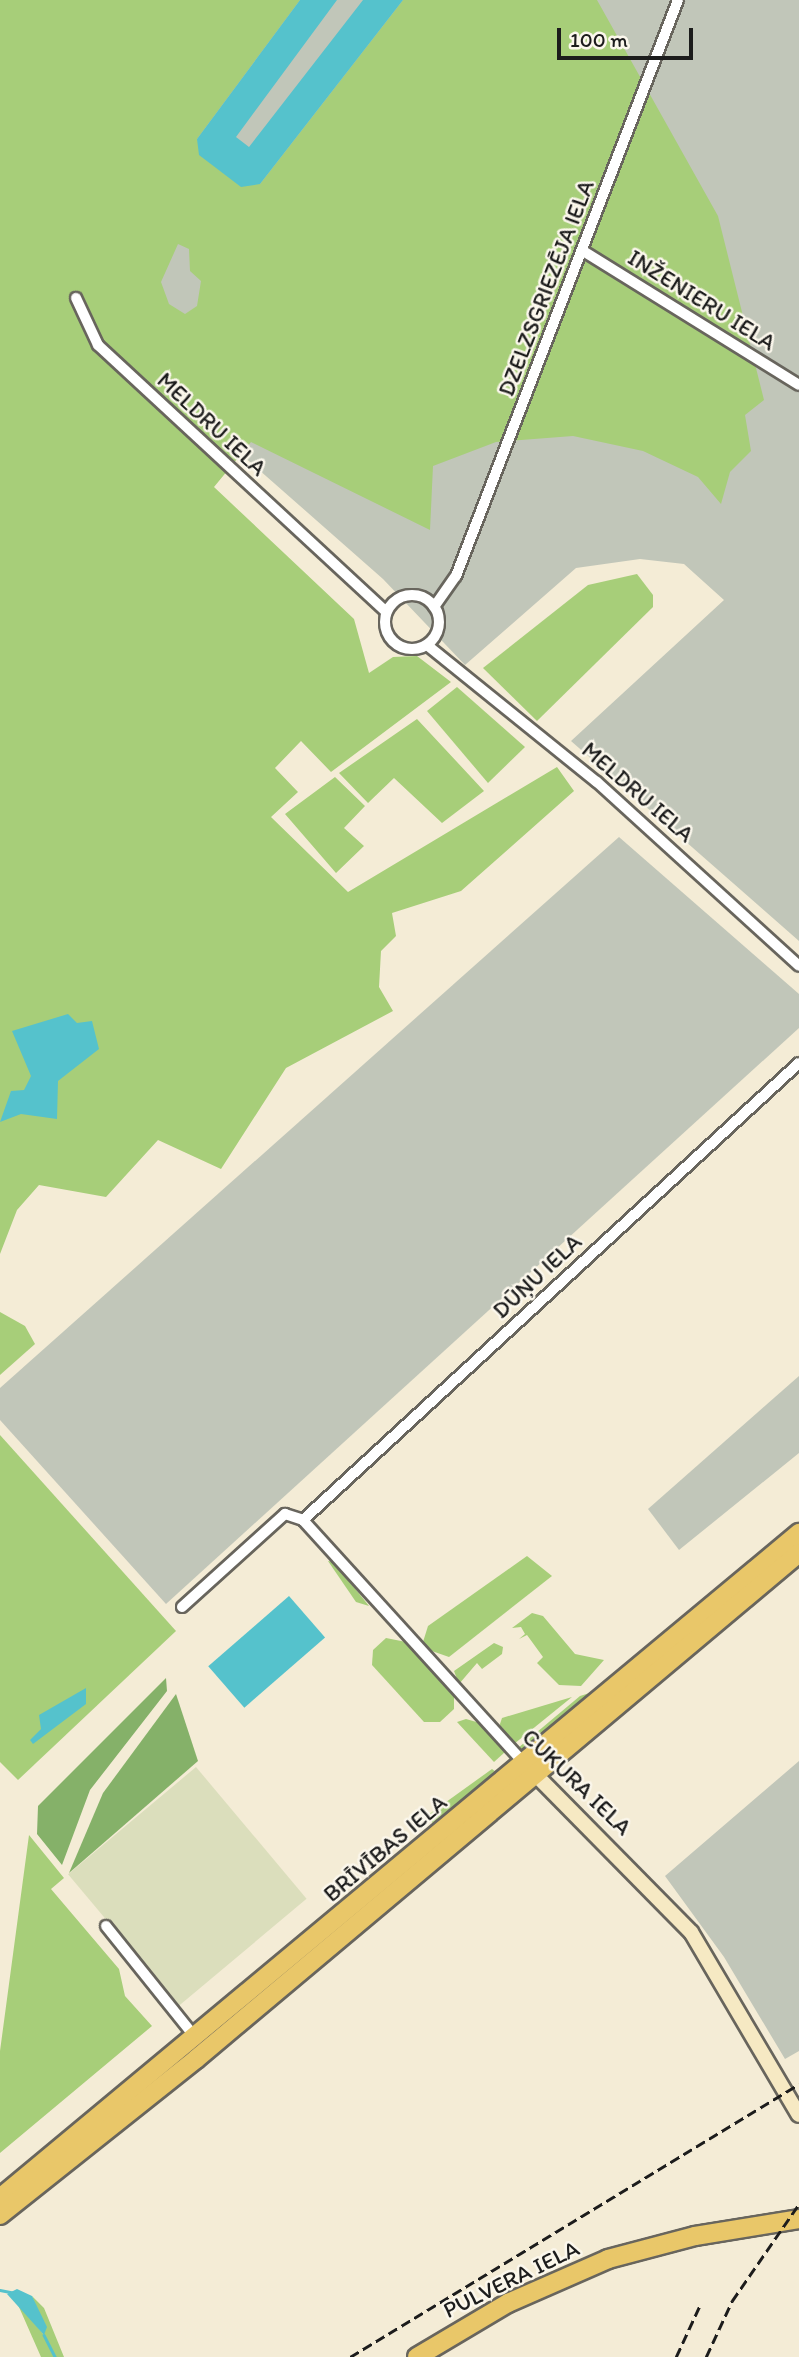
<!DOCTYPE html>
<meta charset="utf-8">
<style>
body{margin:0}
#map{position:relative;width:799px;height:2357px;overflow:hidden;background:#f4ecd6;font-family:Itim,sans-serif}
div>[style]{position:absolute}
.built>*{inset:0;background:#dbdebc;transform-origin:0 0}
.industrial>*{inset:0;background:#c1c6b9}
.green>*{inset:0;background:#a7ce79}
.forest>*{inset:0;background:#85b169}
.water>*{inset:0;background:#55c2cc;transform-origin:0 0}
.stream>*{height:2.5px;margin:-1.25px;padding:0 1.25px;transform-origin:1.25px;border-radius:1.25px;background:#55c2cc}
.roads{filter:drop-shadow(2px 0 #68655d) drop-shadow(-2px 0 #68655d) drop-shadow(0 2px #68655d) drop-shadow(0 -2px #68655d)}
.minor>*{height:10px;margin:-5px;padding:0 5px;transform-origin:5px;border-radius:5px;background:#fff}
.minor>.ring{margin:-5px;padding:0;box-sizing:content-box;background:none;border:10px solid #fff;border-radius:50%}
.secondary>*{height:14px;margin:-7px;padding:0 7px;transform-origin:7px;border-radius:7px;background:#f6e9c3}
.trunk>*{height:18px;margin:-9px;padding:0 9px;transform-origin:9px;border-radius:9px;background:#e9c769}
.rail>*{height:2.5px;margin-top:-1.25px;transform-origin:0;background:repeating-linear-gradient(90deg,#1c1c1c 0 10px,transparent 0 15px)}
span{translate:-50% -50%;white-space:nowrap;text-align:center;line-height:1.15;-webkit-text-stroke:5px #fbf7ec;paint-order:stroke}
.street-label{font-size:23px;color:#1c1c1c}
.scale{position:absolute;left:557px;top:28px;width:136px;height:32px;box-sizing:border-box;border:4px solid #1c1c1c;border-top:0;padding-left:9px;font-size:21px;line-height:24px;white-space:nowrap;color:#1c1c1c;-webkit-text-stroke:5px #fbf7ec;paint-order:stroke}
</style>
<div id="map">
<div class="built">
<i style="left:196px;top:1767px;width:172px;height:167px;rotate:50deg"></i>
</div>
<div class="industrial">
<i style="clip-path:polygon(0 0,799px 0,799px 941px,571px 741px,724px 600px,684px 564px,640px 559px,576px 568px,465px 665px,383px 579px,90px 321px)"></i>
<i style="clip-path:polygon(619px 837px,799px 994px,799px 1028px,166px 1604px,0 1420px,0 1388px)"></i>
<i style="clip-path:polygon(799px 1376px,799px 1453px,679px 1550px,648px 1509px)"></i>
<i style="clip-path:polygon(799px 1761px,799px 2051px,785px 2059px,724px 1957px,665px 1876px)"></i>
</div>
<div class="green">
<i style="clip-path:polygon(evenodd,0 0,300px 0,197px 139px,260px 184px,403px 0,597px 0,718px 216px,764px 400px,745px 415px,751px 451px,730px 472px,721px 504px,698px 477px,643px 451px,573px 436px,496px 442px,433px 466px,430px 530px,251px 442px,214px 487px,354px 619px,369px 673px,393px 657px,417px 656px,451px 682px,331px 772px,301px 741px,275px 768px,298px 792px,271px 817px,348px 892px,557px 767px,574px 791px,461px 891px,392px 913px,396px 936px,381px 951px,379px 987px,393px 1011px,286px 1068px,221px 1169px,158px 1140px,106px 1197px,39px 1185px,17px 1210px,0 1254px,0 0,178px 244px,189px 249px,190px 271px,201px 281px,197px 306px,185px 314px,169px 304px,161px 282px,178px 244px)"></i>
<i style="clip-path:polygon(637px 574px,653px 595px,653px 607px,537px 721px,483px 668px,588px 585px)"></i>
<i style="clip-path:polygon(457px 687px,525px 747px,488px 783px,427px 711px)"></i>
<i style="clip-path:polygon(417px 719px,484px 791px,442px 823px,394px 778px,368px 803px,339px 773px)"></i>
<i style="clip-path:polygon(335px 777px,365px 806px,344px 828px,364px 846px,336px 873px,285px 814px)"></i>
<i style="clip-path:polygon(0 1312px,25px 1326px,35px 1344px,0 1375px)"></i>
<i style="clip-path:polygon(0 1435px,176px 1631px,18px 1780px,0 1762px)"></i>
<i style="clip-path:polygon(527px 1556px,552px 1576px,449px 1657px,429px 1650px,423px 1642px,428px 1626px)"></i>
<i style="clip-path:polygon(328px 1561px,334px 1562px,369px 1606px,356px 1602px)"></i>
<i style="clip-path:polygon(532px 1613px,543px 1616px,575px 1654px,604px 1660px,581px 1686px,559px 1685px,537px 1663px,543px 1657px,527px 1635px,519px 1639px,525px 1634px,521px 1627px,512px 1628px)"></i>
<i style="clip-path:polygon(386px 1638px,406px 1642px,454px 1695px,454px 1709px,440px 1722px,424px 1722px,372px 1665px,373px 1650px)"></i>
<i style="clip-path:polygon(494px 1643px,503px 1647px,502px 1654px,482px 1669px,477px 1663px,459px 1684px,454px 1671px)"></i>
<i style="clip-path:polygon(599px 1690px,526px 1752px,518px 1748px,580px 1696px)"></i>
<i style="clip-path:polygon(572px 1697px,514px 1744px,499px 1727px,502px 1718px)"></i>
<i style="clip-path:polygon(466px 1719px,480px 1723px,505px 1752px,494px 1762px,457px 1722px)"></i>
<i style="clip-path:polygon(492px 1769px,501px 1776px,434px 1826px,428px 1815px)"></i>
<i style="clip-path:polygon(29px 1835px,64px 1878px,51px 1889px,119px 1969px,125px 1996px,152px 2026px,0 2153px,0 2051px)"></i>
<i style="clip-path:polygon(32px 2296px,44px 2308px,64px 2357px,41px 2357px,15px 2298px,44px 2335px)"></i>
</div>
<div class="forest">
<i style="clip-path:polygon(166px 1678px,167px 1691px,90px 1790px,62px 1865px,37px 1834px,38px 1806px)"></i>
<i style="clip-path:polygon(176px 1694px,198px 1761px,69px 1873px,103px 1793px)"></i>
</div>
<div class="water">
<i style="clip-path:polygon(300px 0,337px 0,236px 137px,249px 147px,363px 0,403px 0,260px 184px,241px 187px,199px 155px,197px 139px)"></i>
<i style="clip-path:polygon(68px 1014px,77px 1023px,92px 1021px,99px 1049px,58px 1081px,57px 1119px,21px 1114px,0 1122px,11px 1091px,24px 1090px,31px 1076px,12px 1031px)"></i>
<i style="left:289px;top:1596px;width:55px;height:107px;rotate:49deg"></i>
<i style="clip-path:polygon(86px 1688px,86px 1704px,33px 1744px,30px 1740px,41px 1729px,39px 1715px)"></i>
<i style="clip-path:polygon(17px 2289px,32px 2296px,47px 2327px,44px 2335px,7px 2294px)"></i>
</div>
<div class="stream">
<i style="left:0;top:2290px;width:15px;rotate:11deg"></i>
<i style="left:44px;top:2335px;width:25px;rotate:63deg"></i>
</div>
<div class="roads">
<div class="minor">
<i style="left:583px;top:251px;width:254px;rotate:31.8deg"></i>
<i style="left:76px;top:298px;width:52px;rotate:64.9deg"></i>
<i style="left:98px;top:345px;width:393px;rotate:42.8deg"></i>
<i class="ring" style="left:385px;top:595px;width:44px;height:44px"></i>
<i style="left:434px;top:607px;width:38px;rotate:-55deg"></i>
<i style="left:456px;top:576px;width:617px;rotate:-68.92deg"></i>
<i style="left:427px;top:645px;width:218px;rotate:38.9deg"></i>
<i style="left:597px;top:782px;width:273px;rotate:42.3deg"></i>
<i style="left:303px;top:1520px;width:674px;rotate:-42.66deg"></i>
<i style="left:182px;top:1607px;width:139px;rotate:-42.1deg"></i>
<i style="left:285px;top:1514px;width:19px;rotate:18deg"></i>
<i style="left:303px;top:1520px;width:328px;rotate:47.7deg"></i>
<i style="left:106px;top:1926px;width:142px;rotate:51.3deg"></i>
</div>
<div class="secondary">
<i style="left:530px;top:1769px;width:229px;rotate:45.4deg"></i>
<i style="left:691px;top:1932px;width:212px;rotate:59.5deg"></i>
</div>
<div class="trunk">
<i style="left:0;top:2198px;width:1040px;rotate:-39.77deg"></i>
<i style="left:0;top:2215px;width:251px;rotate:-38.5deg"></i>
<i style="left:196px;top:2059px;width:787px;rotate:-40deg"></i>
<i style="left:417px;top:2357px;width:106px;rotate:-30.7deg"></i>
<i style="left:508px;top:2303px;width:109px;rotate:-23.7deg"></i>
<i style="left:608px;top:2259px;width:90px;rotate:-14.8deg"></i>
<i style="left:695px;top:2236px;width:105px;rotate:-9.3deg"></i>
</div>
</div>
<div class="rail">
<i style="left:350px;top:2357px;width:525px;rotate:-31.3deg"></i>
<i style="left:676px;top:2357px;width:57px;rotate:-65.2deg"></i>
<i style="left:706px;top:2357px;width:62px;rotate:-65.1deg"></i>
<i style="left:732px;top:2301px;width:118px;rotate:-55.4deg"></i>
</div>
<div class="street-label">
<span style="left:546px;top:288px;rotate:-69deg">DZELZSGRIEZĒJA IELA</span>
<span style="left:702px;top:300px;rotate:32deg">INŽENIERU IELA</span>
<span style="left:212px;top:424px;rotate:43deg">MELDRU IELA</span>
<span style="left:638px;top:792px;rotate:41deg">MELDRU IELA</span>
<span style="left:537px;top:1276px;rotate:-43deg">DŪŅU IELA</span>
<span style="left:577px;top:1782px;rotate:44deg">CUKURA IELA</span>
<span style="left:385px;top:1848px;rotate:-40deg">BRĪVĪBAS IELA</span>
<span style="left:511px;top:2279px;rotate:-26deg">PULVERA IELA</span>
</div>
<div class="scale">100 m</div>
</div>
